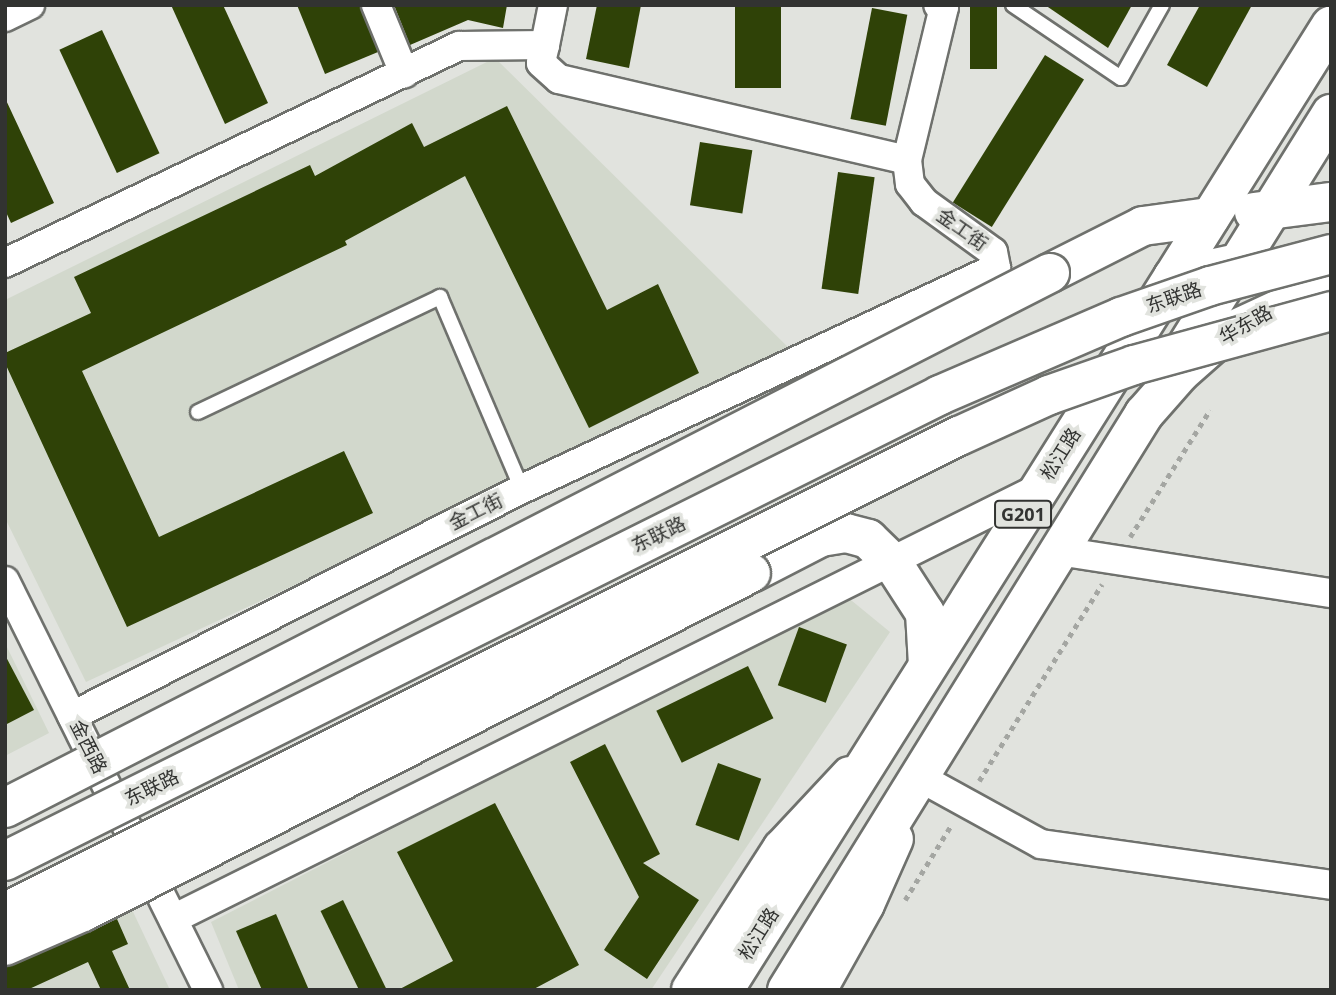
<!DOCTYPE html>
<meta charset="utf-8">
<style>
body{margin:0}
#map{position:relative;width:1336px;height:995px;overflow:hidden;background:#e1e3de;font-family:"Open Sans","Noto Sans SC",sans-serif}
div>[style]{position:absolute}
.built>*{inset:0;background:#d2d8cc}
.building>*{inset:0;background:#2f4207;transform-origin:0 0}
.path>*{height:4.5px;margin-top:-2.25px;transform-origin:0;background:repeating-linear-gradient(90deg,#a4a6a2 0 5px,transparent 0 10px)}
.roads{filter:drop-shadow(2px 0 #6f716d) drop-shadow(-2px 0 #6f716d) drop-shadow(0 2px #6f716d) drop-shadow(0 -2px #6f716d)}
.service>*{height:14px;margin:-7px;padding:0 7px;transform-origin:7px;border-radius:7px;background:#fff}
.minor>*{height:28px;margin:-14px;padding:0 14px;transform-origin:14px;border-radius:14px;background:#fff}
.primary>*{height:38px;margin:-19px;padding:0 19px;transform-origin:19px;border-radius:19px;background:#fff}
.trunk>*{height:38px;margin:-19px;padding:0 19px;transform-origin:19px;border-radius:19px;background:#fff}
.bridges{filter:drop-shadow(2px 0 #6f716d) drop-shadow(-2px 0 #6f716d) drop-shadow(0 2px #6f716d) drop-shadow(0 -2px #6f716d)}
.trunk-bridge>*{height:38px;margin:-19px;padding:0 19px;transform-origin:19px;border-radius:19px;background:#fff}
span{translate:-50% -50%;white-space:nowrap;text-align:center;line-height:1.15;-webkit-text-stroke:7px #e1e3de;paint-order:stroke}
.shield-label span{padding:2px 5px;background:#e1e3de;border:2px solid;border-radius:5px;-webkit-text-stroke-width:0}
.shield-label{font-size:18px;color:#323331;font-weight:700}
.street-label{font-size:19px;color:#323331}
.frame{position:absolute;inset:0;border:7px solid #323331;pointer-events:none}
</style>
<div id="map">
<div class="built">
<i style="clip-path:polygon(495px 58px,794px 353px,86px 682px,5px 518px,5px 300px)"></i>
<i style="clip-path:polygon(846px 596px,890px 632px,651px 990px,239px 990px,211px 922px)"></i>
<i style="clip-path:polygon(5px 643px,49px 733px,5px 756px)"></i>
<i style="clip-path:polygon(126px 897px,170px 990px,5px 990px,5px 951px)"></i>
</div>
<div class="building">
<i style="clip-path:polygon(171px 5px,223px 5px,268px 103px,225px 124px)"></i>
<i style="clip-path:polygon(297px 5px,360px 5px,378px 52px,325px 74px)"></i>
<i style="clip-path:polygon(394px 5px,507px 5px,503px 28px,468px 20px,410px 45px)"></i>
<i style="clip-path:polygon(597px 5px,641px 5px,629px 68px,586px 59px)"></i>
<i style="left:735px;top:5px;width:46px;height:83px"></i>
<i style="left:970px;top:5px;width:27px;height:64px"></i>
<i style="clip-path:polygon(1045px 5px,1132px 5px,1108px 48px)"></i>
<i style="clip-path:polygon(1200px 5px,1252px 5px,1207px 87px,1167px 65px)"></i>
<i style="left:872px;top:8px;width:36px;height:113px;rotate:11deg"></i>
<i style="left:102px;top:30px;width:136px;height:47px;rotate:65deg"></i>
<i style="left:1045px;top:55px;width:46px;height:174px;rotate:32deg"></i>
<i style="clip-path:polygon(5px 98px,54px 203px,11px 223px,5px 210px)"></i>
<i style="clip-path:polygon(507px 106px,607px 310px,658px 284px,699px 373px,589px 428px,465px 176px,345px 241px,347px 245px,82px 371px,159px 537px,344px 451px,373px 513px,127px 627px,5px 363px,5px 353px,91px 313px,74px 277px,310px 165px,315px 176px,412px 123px,424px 147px)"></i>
<i style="left:700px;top:142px;width:53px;height:64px;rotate:9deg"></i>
<i style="left:838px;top:172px;width:37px;height:118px;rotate:8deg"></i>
<i style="left:799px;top:627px;width:51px;height:62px;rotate:20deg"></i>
<i style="clip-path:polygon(5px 655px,34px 710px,5px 725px)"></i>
<i style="left:748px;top:666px;width:58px;height:102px;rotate:64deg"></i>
<i style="clip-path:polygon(605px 744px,660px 854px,643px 863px,699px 900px,647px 979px,604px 950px,639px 897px,570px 762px)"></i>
<i style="left:718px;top:763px;width:46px;height:66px;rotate:20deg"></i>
<i style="clip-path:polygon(495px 803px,579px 965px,532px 990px,398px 990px,453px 961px,397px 852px)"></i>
<i style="left:343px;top:900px;width:100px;height:25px;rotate:64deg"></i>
<i style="clip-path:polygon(276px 914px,309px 990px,262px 990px,236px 931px)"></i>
<i style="clip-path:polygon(117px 919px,128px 944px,112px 951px,130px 990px,101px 990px,88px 962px,27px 990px,5px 990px,5px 967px)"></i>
</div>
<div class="path">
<i style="left:1130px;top:537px;width:150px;rotate:-57.8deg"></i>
<i style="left:979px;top:781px;width:232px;rotate:-58deg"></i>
<i style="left:905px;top:900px;width:89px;rotate:-58.3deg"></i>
</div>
<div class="roads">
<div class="service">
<i style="left:1013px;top:5px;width:130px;rotate:34.1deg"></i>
<i style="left:1121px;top:78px;width:84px;rotate:-60.7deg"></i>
<i style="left:198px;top:412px;width:268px;rotate:-25.4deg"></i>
<i style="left:440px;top:297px;width:209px;rotate:66.9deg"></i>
</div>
<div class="minor">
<i style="left:376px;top:5px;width:74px;rotate:67.6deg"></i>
<i style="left:5px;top:17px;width:28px;rotate:-26deg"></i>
<i style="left:545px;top:45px;width:41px;rotate:-78.7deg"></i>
<i style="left:907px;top:160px;width:157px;rotate:-76.4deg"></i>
<i style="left:944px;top:7px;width:6px;rotate:-162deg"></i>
<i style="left:5px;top:263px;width:503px;rotate:-25.55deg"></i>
<i style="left:459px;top:46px;width:86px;rotate:-0.7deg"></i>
<i style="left:545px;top:45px;width:18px;rotate:103deg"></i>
<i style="left:541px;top:63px;width:24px;rotate:42deg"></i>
<i style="left:559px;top:79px;width:357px;rotate:13.1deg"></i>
<i style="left:907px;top:160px;width:24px;rotate:83deg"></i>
<i style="left:910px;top:184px;width:23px;rotate:52deg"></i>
<i style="left:924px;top:202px;width:85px;rotate:35.9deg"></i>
<i style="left:993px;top:252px;width:16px;rotate:79deg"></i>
<i style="left:996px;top:268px;width:523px;rotate:155deg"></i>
<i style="left:522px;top:489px;width:504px;rotate:153.23deg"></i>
<i style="left:1059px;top:551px;width:275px;rotate:8.8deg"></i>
<i style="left:5px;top:581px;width:457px;rotate:63.6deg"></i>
<i style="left:919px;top:777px;width:139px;rotate:28.8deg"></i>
<i style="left:1041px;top:844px;width:293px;rotate:8deg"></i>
<i style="left:175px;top:918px;width:965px;rotate:-26.46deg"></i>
</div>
<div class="primary">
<i style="left:1254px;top:212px;width:78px;rotate:-7.4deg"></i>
<i style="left:1173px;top:277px;width:297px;rotate:-57.9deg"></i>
<i style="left:1171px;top:371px;width:303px;rotate:-58.1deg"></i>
<i style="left:691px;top:990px;width:168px;rotate:-57.2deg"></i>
<i style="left:782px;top:849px;width:100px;rotate:-47deg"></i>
<i style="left:817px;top:990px;width:98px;rotate:-60.8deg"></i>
<i style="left:865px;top:904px;width:71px;rotate:-66deg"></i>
</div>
<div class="trunk">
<i style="left:1050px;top:273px;width:104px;rotate:-26.8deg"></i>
<i style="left:1143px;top:226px;width:68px;rotate:-7.7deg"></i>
<i style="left:751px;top:573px;width:79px;rotate:-27.2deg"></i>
<i style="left:821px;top:537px;width:25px;rotate:-9deg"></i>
<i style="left:846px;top:533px;width:23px;rotate:15deg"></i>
<i style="left:868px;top:539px;width:33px;rotate:44deg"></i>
<i style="left:892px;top:562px;width:61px;rotate:57.1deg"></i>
<i style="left:925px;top:613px;width:52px;rotate:86.7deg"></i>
<i style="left:724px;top:990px;width:843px;rotate:-57.8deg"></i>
<i style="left:1173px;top:277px;width:66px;rotate:-12.3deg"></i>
<i style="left:787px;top:990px;width:678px;rotate:-58.21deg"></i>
<i style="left:1144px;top:414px;width:55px;rotate:-48.7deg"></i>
<i style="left:1180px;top:373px;width:57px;rotate:-41.5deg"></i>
<i style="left:1223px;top:335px;width:119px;rotate:-24.8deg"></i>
</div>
</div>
<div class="bridges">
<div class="trunk-bridge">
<i style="left:5px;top:808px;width:1174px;rotate:-27.11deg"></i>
<i style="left:5px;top:861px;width:1045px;rotate:-26.49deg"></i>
<i style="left:940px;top:395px;width:197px;rotate:-23.3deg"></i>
<i style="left:1121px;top:317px;width:94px;rotate:-19.2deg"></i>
<i style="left:1210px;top:286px;width:125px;rotate:-14.8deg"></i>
<i style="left:5px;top:912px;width:1066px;rotate:-26.52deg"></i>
<i style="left:959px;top:436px;width:99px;rotate:-24.5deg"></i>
<i style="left:1049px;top:395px;width:90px;rotate:-19.4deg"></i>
<i style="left:1134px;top:365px;width:204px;rotate:-15.3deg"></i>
<i style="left:5px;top:946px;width:85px;rotate:-23.6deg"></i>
<i style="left:83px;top:912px;width:749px;rotate:-26.91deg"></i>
</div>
</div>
<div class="shield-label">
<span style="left:1023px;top:514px">G201</span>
</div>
<div class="street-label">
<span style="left:962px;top:230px;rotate:35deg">金工街</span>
<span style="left:1174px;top:298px;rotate:-19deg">东联路</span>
<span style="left:1246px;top:325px;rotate:-30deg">华东路</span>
<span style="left:1061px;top:454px;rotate:-58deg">松江路</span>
<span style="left:476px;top:512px;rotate:-27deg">金工街</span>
<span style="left:659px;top:535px;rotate:-26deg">东联路</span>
<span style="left:88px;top:747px;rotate:63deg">金西路</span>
<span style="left:152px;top:788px;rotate:-26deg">东联路</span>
<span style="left:759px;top:934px;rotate:-58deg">松江路</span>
</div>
<div class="frame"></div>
</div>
